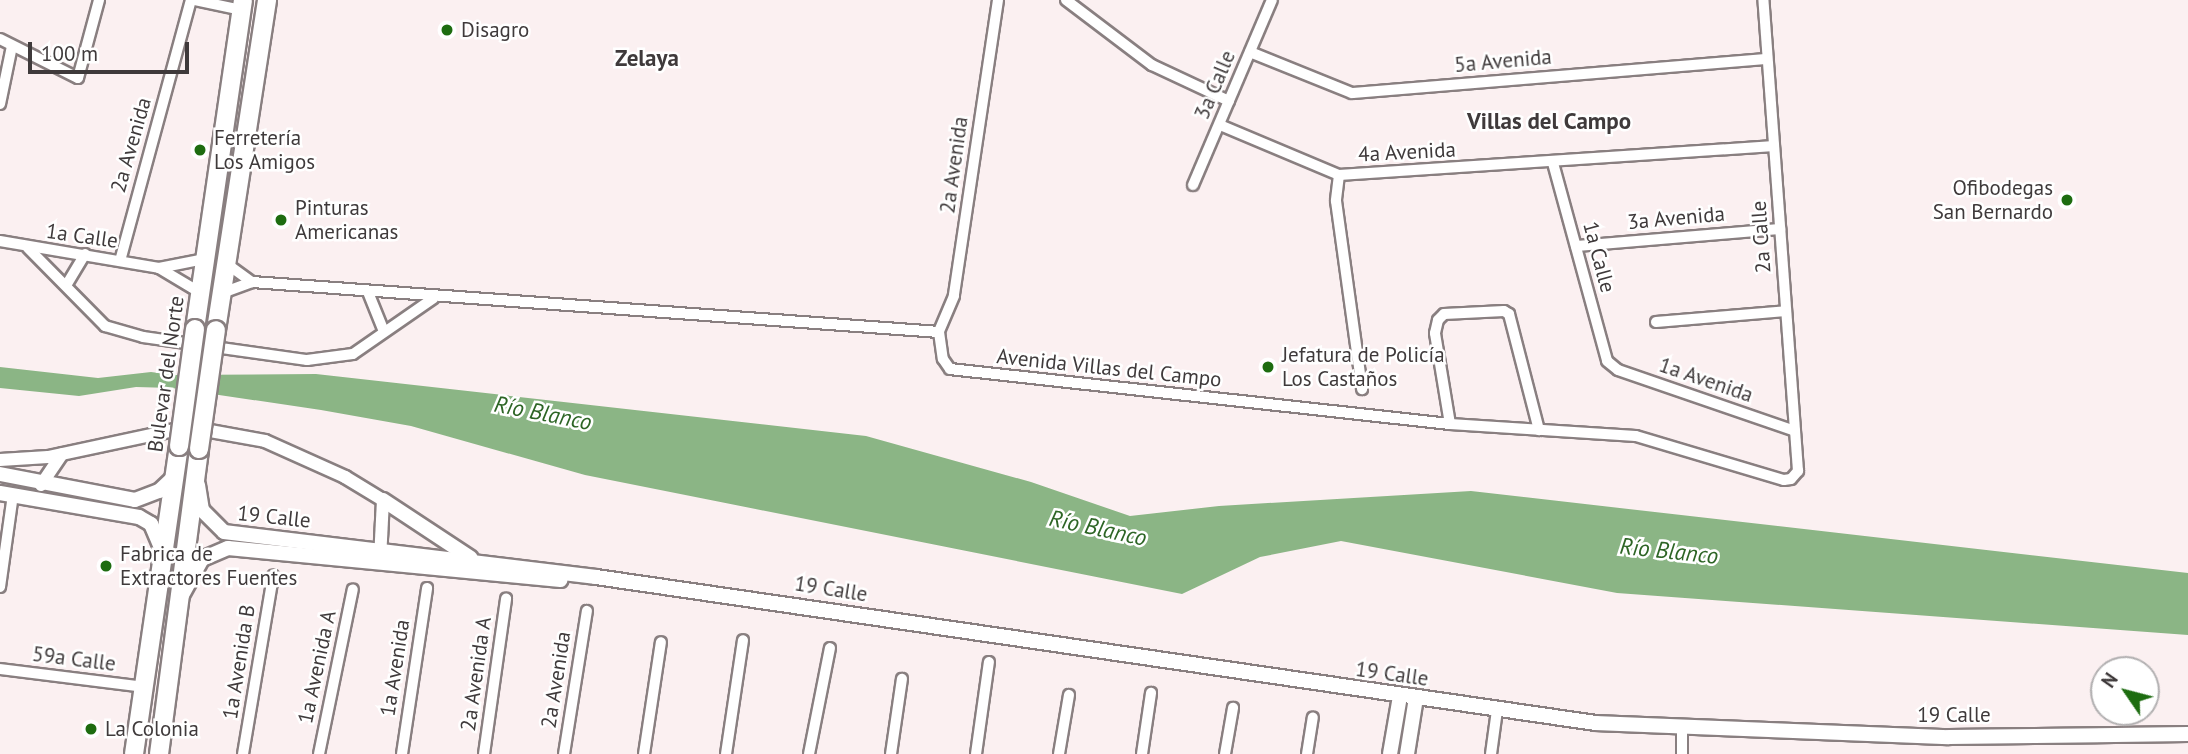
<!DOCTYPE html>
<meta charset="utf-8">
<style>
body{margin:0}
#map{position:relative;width:2188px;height:754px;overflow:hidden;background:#fbf0f1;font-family:"PT Sans",sans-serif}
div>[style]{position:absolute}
.water>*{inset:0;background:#8bb585}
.roads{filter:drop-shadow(2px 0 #897f80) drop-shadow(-2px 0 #897f80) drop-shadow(0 2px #897f80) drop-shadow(0 -2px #897f80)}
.minor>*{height:10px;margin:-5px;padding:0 5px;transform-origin:5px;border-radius:5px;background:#fff}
.tertiary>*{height:12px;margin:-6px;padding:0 6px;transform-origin:6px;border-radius:6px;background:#fff}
.secondary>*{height:14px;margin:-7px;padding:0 7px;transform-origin:7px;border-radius:7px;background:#fff}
.trunk>*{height:18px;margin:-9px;padding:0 9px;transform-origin:9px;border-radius:9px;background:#fff}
.bridges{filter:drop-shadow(2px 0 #897f80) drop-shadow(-2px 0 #897f80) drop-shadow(0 2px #897f80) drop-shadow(0 -2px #897f80)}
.trunk-bridge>*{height:18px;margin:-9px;padding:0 9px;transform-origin:9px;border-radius:9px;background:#fff}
.dots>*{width:19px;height:19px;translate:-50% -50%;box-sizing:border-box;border:4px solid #fff;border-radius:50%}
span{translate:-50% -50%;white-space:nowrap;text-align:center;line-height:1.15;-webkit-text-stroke:5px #fff;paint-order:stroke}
.poi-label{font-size:21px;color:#3f3a3b}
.left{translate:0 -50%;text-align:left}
.right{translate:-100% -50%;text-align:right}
.street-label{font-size:21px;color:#3f3a3b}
.neighbourhood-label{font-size:23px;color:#3f3a3b;font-weight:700}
.water-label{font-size:23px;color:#2d6525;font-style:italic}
.north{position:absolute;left:2090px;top:656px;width:70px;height:70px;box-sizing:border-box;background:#fff;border:2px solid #b2b0b1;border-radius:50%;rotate:305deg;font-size:19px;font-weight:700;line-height:28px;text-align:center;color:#3f3a3b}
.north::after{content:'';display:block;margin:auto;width:24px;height:32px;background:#1d6c10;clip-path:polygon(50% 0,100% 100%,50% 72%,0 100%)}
.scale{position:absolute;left:28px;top:42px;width:161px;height:32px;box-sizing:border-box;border:4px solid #3f3a3b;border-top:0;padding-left:9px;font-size:21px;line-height:24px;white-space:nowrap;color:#3f3a3b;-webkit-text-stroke:5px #fff;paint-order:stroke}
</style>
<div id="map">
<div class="water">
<i style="clip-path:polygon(0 367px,98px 378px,151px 372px,174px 375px,316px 374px,866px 436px,1031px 482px,1130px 516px,1219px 506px,1471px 491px,2188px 573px,2188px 635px,1617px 593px,1341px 541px,1260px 557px,1182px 594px,585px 475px,411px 426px,321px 410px,172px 388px,136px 387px,79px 396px,0 388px)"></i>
</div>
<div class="roads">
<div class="minor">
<i style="left:194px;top:0;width:49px;rotate:11.8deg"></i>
<i style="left:998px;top:0;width:299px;rotate:98.5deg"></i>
<i style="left:954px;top:296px;width:39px;rotate:113deg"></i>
<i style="left:939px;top:332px;width:27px;rotate:82deg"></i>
<i style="left:943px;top:359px;width:12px;rotate:55deg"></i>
<i style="left:950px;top:369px;width:503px;rotate:6.28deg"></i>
<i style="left:1450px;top:424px;width:186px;rotate:3.7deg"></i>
<i style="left:1636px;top:436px;width:154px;rotate:16.6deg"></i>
<i style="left:1784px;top:480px;width:7px;rotate:-8deg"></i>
<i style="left:1791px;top:479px;width:11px;rotate:-49deg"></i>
<i style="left:1798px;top:471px;width:472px;rotate:-94.2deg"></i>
<i style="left:1066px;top:0;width:108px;rotate:37.1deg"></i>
<i style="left:1152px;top:65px;width:85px;rotate:25.1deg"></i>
<i style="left:0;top:39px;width:87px;rotate:26.6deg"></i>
<i style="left:78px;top:78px;width:81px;rotate:-74.9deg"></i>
<i style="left:1250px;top:52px;width:110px;rotate:21.9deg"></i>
<i style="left:1352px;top:93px;width:416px;rotate:-4.7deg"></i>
<i style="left:0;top:104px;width:59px;rotate:-78.3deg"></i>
<i style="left:1220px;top:125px;width:129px;rotate:22.8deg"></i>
<i style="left:1339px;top:175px;width:436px;rotate:-3.8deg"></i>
<i style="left:1553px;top:163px;width:205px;rotate:74.7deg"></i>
<i style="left:1607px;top:361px;width:14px;rotate:39deg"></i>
<i style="left:1618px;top:370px;width:187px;rotate:19deg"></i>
<i style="left:1339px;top:175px;width:26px;rotate:97deg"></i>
<i style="left:1336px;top:201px;width:190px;rotate:82.1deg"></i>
<i style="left:1193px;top:185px;width:201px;rotate:-66.9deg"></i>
<i style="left:0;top:241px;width:161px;rotate:9.6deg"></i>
<i style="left:159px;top:268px;width:49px;rotate:30.8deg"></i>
<i style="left:1576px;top:246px;width:205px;rotate:-4.8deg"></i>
<i style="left:28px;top:248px;width:110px;rotate:45.4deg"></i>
<i style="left:105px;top:326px;width:40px;rotate:16deg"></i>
<i style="left:143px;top:337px;width:166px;rotate:8deg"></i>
<i style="left:307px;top:360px;width:46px;rotate:-7.4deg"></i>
<i style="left:353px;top:354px;width:98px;rotate:-34.7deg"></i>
<i style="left:120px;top:261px;width:270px;rotate:-74.8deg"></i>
<i style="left:227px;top:264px;width:31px;rotate:36deg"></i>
<i style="left:159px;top:268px;width:47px;rotate:-11.1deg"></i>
<i style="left:67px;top:284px;width:35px;rotate:-59deg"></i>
<i style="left:368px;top:292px;width:40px;rotate:68deg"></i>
<i style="left:222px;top:293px;width:32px;rotate:-20deg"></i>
<i style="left:252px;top:282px;width:689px;rotate:4.16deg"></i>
<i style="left:1656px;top:322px;width:130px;rotate:-4.8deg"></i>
<i style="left:1450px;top:424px;width:92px;rotate:-99.4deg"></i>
<i style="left:1435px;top:333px;width:13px;rotate:-77deg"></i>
<i style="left:1438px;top:320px;width:8px;rotate:-45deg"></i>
<i style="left:1444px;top:314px;width:60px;rotate:-2.9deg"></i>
<i style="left:1504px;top:311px;width:6px;rotate:31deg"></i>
<i style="left:1509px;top:314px;width:120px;rotate:75.5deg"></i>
<i style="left:0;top:587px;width:93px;rotate:-82deg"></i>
<i style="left:0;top:669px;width:145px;rotate:7.1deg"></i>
<i style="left:243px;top:754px;width:181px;rotate:-80.4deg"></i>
<i style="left:319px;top:754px;width:168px;rotate:-78.4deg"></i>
<i style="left:402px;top:754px;width:168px;rotate:-81.4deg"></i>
<i style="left:484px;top:754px;width:157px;rotate:-81.9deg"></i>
<i style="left:564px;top:754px;width:145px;rotate:-80.9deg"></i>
<i style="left:644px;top:754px;width:113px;rotate:-81.4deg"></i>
<i style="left:726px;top:754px;width:115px;rotate:-81.5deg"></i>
<i style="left:809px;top:754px;width:108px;rotate:-78.8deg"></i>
<i style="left:891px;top:754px;width:76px;rotate:-81.7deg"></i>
<i style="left:976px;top:754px;width:93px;rotate:-82deg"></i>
<i style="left:1059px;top:754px;width:60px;rotate:-80.4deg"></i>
<i style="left:1142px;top:754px;width:62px;rotate:-81.6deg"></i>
<i style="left:1225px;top:754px;width:47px;rotate:-80.1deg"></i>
<i style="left:1307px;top:754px;width:37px;rotate:-81deg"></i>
<i style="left:1491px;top:754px;width:44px;rotate:-82.2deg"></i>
<i style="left:1682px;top:754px;width:24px;rotate:-90deg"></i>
</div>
<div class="tertiary">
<i style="left:0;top:460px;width:48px;rotate:-3.6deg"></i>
<i style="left:48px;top:457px;width:143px;rotate:-12.1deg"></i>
<i style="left:188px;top:427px;width:78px;rotate:10.3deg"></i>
<i style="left:265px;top:441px;width:88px;rotate:24.2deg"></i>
<i style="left:345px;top:477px;width:44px;rotate:31.2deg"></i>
<i style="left:383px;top:500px;width:60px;rotate:92.9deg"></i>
<i style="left:41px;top:485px;width:37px;rotate:-56deg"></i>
</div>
<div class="secondary">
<i style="left:0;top:474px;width:137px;rotate:10.9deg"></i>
<i style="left:135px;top:500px;width:26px;rotate:-21deg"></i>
<i style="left:159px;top:491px;width:21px;rotate:-43deg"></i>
<i style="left:198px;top:485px;width:25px;rotate:81deg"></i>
<i style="left:202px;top:510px;width:31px;rotate:45deg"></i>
<i style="left:224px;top:532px;width:375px;rotate:6.9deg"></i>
<i style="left:596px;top:577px;width:1010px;rotate:8.31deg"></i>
<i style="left:1595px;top:723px;width:354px;rotate:2.3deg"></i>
<i style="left:1949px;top:737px;width:239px;rotate:-0.7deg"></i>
<i style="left:0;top:493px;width:141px;rotate:9.8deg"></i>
<i style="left:139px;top:517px;width:14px;rotate:30deg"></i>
<i style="left:151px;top:524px;width:28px;rotate:67deg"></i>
<i style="left:383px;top:500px;width:105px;rotate:33.4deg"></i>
<i style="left:182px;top:595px;width:41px;rotate:-60.9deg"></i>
<i style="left:202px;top:559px;width:28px;rotate:-23deg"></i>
<i style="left:228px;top:548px;width:334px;rotate:5.5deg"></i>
<i style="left:1390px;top:754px;width:59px;rotate:-80.2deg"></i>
<i style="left:1407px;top:754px;width:57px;rotate:-80.9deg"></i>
</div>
<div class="trunk">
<i style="left:195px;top:329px;width:332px;rotate:-81.7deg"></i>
<i style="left:216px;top:330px;width:334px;rotate:-81.2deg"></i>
<i style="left:134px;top:754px;width:311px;rotate:-81.7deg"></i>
<i style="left:159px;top:754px;width:308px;rotate:-82.5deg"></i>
</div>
</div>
<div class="bridges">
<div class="trunk-bridge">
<i style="left:179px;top:446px;width:118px;rotate:-82.2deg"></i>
<i style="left:199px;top:449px;width:120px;rotate:-81.9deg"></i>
</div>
</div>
<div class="dots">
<i style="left:447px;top:30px;background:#1d6c10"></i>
<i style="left:200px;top:150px;background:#1d6c10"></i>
<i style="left:2067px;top:200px;background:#1d6c10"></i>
<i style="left:281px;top:220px;background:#1d6c10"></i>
<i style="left:1268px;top:367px;background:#1d6c10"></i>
<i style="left:106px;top:566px;background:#1d6c10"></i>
<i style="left:91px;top:729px;background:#1d6c10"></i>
</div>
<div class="poi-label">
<span class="left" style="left:461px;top:30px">Disagro</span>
<span class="left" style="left:214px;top:150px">Ferretería<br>Los Amigos</span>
<span class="right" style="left:2053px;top:200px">Ofibodegas<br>San Bernardo</span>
<span class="left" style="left:295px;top:220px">Pinturas<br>Americanas</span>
<span class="left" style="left:1282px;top:367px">Jefatura de Policía<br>Los Castaños</span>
<span class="left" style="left:120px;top:566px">Fabrica de<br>Extractores Fuentes</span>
<span class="left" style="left:105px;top:729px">La Colonia</span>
</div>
<div class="street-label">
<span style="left:1503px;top:61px;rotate:-5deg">5a Avenida</span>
<span style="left:1215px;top:85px;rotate:-67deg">3a Calle</span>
<span style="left:131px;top:145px;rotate:-74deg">2a Avenida</span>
<span style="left:1407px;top:152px;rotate:-3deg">4a Avenida</span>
<span style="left:954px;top:165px;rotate:-82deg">2a Avenida</span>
<span style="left:1676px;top:218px;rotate:-5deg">3a Avenida</span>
<span style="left:82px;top:236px;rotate:8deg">1a Calle</span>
<span style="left:1761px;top:237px;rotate:-94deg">2a Calle</span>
<span style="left:1599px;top:257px;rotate:75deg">1a Calle</span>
<span style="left:1109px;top:368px;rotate:6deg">Avenida Villas del Campo</span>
<span style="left:166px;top:374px;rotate:-82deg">Bulevar del Norte</span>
<span style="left:1706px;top:380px;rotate:19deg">1a Avenida</span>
<span style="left:274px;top:517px;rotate:6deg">19 Calle</span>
<span style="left:831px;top:589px;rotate:9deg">19 Calle</span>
<span style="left:74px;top:659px;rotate:7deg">59a Calle</span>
<span style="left:239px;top:662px;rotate:-81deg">1a Avenida B</span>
<span style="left:317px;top:667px;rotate:-78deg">1a Avenida A</span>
<span style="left:395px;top:668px;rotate:-81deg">1a Avenida</span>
<span style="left:476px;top:674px;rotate:-82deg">2a Avenida A</span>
<span style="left:1392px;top:674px;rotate:8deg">19 Calle</span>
<span style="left:556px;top:680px;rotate:-81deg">2a Avenida</span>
<span style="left:1954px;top:715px">19 Calle</span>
</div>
<div class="neighbourhood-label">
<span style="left:647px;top:58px">Zelaya</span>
<span style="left:1549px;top:121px">Villas del Campo</span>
</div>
<div class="water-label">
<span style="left:543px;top:413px;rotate:11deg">Río Blanco</span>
<span style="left:1098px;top:528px;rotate:12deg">Río Blanco</span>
<span style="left:1669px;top:551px;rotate:6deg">Río Blanco</span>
</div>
<div class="north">N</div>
<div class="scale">100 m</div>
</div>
